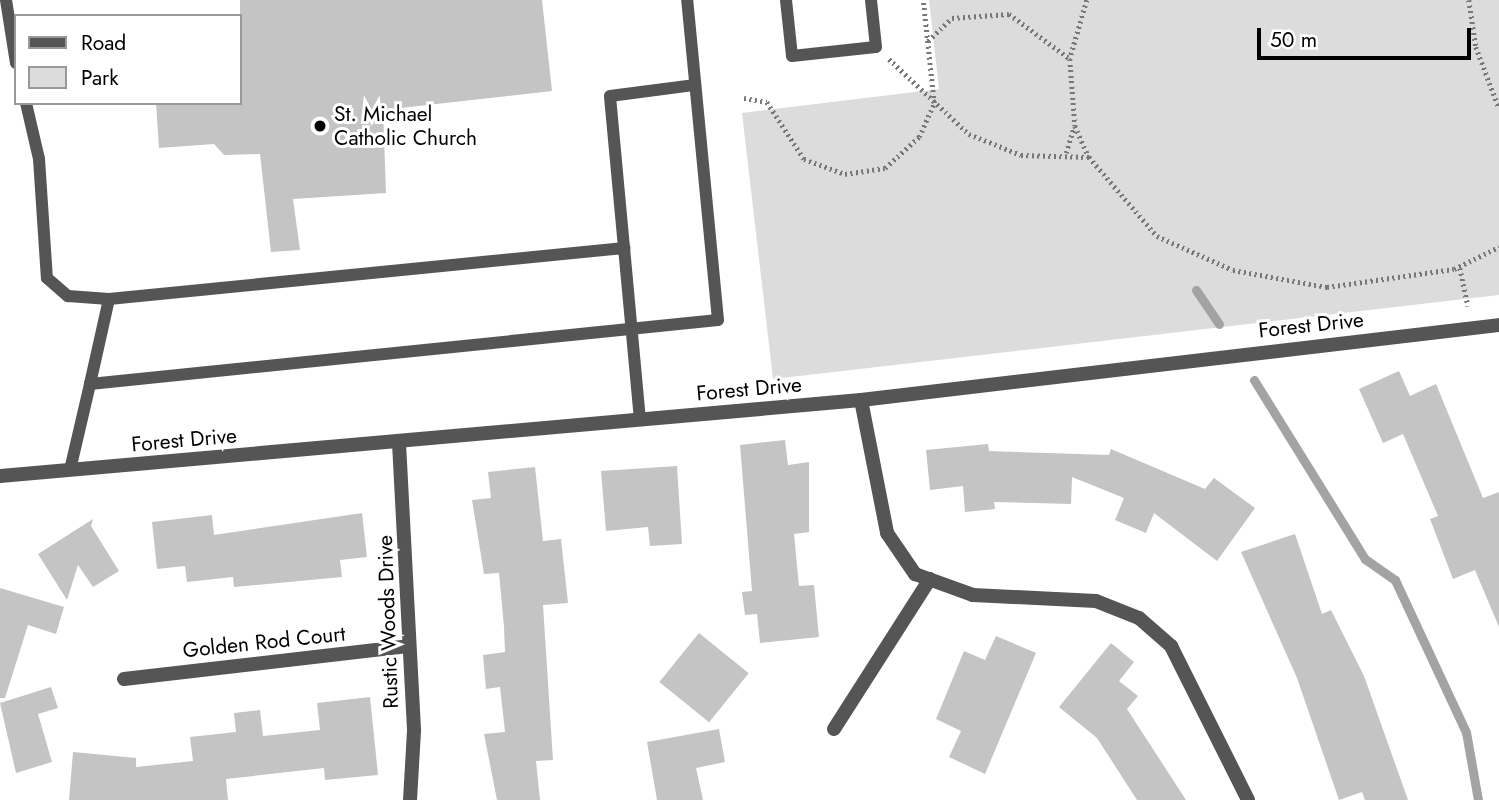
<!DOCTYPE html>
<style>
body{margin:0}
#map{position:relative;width:1499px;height:800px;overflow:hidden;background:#fff;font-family:Jost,sans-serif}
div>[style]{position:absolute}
.green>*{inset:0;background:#dcdcdc}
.stream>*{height:9px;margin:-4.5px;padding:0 4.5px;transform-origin:4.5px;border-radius:4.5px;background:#a3a3a3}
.building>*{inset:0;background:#c4c4c4;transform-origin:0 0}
.path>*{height:4.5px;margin-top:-2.25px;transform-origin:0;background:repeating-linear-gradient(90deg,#777 0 2px,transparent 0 5.5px)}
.lane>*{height:12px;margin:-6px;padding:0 6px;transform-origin:6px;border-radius:6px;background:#555}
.street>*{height:14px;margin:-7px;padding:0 7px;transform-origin:7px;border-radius:7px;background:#555}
.dots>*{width:19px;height:19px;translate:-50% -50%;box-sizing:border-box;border:4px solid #fff;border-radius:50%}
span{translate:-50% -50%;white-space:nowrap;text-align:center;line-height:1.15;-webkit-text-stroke:6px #fff;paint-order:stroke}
.poi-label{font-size:21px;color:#000}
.left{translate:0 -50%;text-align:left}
.street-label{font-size:21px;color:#000}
.legend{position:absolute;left:14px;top:14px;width:228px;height:91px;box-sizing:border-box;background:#fff;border:2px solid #999;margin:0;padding:9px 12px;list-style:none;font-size:21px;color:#000}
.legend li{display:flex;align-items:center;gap:14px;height:35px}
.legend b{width:35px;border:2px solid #999}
.scale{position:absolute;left:1257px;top:28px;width:214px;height:32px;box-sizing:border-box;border:4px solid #000;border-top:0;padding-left:9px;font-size:21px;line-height:24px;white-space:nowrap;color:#000;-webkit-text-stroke:5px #fff;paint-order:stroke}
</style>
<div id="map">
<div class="green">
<i style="clip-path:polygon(929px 0,1499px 0,1499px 295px,773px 379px,742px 113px,939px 89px)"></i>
</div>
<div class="stream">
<i style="left:1196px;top:290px;width:41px;rotate:55.9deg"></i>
<i style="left:1254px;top:380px;width:211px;rotate:58.2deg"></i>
<i style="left:1365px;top:559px;width:37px;rotate:35deg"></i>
<i style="left:1395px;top:580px;width:168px;rotate:65deg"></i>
<i style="left:1466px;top:732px;width:69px;rotate:80deg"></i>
</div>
<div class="building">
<i style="clip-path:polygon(240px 0,542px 0,552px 91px,383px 110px,386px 193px,293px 199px,300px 250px,271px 252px,260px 154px,224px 155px,214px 144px,159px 148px,156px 103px,240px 103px)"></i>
<i style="clip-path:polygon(1399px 371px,1410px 396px,1436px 384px,1483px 498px,1499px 492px,1499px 627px,1475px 570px,1453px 579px,1430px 519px,1438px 516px,1403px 434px,1383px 443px,1359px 389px)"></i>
<i style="clip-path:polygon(785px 440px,788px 465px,809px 462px,809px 532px,794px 534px,799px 586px,814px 585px,819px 637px,760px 643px,757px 614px,745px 615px,742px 592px,752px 591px,740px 445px)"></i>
<i style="clip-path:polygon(988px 444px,989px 451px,1109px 455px,1111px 449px,1205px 489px,1214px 478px,1255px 508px,1217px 561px,1154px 513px,1146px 533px,1115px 520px,1124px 498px,1072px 477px,1071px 504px,994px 502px,995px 509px,965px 512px,963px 486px,930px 490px,926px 450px)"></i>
<i style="clip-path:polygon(677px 466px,682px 544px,650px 546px,648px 527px,606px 531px,601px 471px)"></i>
<i style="clip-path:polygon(535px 467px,543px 541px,561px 539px,568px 603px,543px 605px,553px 760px,536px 761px,540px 800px,497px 800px,484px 734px,505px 732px,500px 687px,486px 689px,483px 655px,505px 652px,504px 627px,499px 573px,484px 574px,472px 500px,491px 498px,488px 472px)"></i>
<i style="clip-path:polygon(362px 513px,367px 557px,340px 560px,342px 577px,234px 587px,233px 577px,187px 582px,185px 566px,157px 569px,152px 522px,212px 515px,214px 535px)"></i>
<i style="clip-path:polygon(93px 519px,91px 526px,119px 571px,93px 587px,78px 565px,67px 600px,38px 554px)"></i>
<i style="clip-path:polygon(1295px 534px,1322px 614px,1331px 610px,1364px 676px,1408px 800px,1365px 800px,1362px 792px,1339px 800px,1297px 678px,1241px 552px)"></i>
<i style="clip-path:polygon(0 588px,64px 607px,56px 634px,28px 625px,5px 698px,0 698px)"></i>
<i style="left:699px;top:633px;width:64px;height:63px;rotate:39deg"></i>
<i style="clip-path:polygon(996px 636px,1036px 653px,985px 774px,949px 757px,961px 731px,936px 719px,964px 651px,985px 660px)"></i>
<i style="clip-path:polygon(1111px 643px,1134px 662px,1119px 681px,1138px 696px,1127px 709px,1186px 800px,1137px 800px,1097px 738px,1059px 707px)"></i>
<i style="clip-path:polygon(51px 687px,58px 708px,38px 714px,52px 762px,16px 773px,0 703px)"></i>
<i style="clip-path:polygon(370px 697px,378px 775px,325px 780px,324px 768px,226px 779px,228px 800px,69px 800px,73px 752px,136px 758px,136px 767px,193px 761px,190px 737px,236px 732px,234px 713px,260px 710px,263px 736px,320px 730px,317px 703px)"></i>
<i style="clip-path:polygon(719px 729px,725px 762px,696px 768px,703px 800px,657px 800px,647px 742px)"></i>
</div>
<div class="path">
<i style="left:1087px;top:0;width:61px;rotate:106.1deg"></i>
<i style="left:1070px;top:59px;width:67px;rotate:85.7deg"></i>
<i style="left:1075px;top:126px;width:34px;rotate:66deg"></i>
<i style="left:1089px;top:157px;width:104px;rotate:49.3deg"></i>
<i style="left:1157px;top:236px;width:83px;rotate:24.1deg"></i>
<i style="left:1233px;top:270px;width:96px;rotate:10.3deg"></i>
<i style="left:1327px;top:287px;width:128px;rotate:-8.1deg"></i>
<i style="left:1454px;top:269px;width:50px;rotate:-26.1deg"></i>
<i style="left:1469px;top:0;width:48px;rotate:81.5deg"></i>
<i style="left:1476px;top:47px;width:65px;rotate:69.3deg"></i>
<i style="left:928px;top:41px;width:33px;rotate:-44deg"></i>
<i style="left:952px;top:18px;width:57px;rotate:-4deg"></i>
<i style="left:1009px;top:14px;width:76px;rotate:36.4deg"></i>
<i style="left:889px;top:59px;width:110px;rotate:43.2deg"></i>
<i style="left:969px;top:134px;width:56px;rotate:22deg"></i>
<i style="left:1021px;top:155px;width:68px;rotate:1.7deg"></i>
<i style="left:744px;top:98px;width:23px;rotate:10deg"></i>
<i style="left:767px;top:102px;width:68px;rotate:57deg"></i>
<i style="left:804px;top:159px;width:44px;rotate:20.1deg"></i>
<i style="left:845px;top:174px;width:40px;rotate:-8.5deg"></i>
<i style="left:885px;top:168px;width:46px;rotate:-42.4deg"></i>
<i style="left:919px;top:137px;width:37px;rotate:-66deg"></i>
<i style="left:934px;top:103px;width:104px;rotate:-96.1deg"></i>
<i style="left:1066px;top:153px;width:27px;rotate:-73deg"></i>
<i style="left:1460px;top:268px;width:39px;rotate:78deg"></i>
</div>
<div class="lane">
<i style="left:6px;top:0;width:64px;rotate:81deg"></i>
<i style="left:786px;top:0;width:56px;rotate:83.9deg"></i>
<i style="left:792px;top:56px;width:84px;rotate:-6.1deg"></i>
<i style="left:876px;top:47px;width:47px;rotate:-96.1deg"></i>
<i style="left:26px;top:103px;width:57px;rotate:76.9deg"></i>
<i style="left:39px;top:159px;width:119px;rotate:86.2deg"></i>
<i style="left:47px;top:278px;width:28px;rotate:41deg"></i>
<i style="left:68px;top:296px;width:41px;rotate:4.2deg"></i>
<i style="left:109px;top:299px;width:87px;rotate:102.6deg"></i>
<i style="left:90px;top:384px;width:631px;rotate:-5.82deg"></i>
<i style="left:718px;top:320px;width:321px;rotate:-95.5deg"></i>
<i style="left:109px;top:299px;width:518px;rotate:-5.66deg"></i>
<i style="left:640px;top:420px;width:325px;rotate:-95.3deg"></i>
<i style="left:610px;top:96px;width:86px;rotate:-7.4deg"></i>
<i style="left:70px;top:470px;width:88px;rotate:-76.9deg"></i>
</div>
<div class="street">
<i style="left:861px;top:400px;width:136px;rotate:78.9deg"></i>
<i style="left:887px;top:533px;width:50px;rotate:55.7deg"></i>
<i style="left:915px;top:574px;width:62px;rotate:19.9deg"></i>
<i style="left:973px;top:595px;width:123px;rotate:2.8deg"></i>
<i style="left:1096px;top:601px;width:46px;rotate:21.6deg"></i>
<i style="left:1139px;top:618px;width:43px;rotate:41.2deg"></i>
<i style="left:1171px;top:646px;width:172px;rotate:63.4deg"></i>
<i style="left:399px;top:443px;width:288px;rotate:87deg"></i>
<i style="left:414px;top:731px;width:69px;rotate:93.3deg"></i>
<i style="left:0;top:476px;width:864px;rotate:-5.04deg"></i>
<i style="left:861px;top:400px;width:642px;rotate:-6.7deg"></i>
<i style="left:124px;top:679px;width:286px;rotate:-6.6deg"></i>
<i style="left:834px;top:729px;width:178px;rotate:-57.4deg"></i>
</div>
<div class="dots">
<i style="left:320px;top:126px;background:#000"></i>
</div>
<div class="poi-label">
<span class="left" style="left:334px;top:126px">St. Michael<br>Catholic Church</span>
</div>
<div class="street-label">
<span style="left:1311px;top:325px;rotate:-6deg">Forest Drive</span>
<span style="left:749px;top:389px;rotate:-5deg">Forest Drive</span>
<span style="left:184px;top:440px;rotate:-5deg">Forest Drive</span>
<span style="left:388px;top:622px;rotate:-92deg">Rustic Woods Drive</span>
<span style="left:264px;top:642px;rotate:-6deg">Golden Rod Court</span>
</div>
<ul class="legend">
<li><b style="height:9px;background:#555"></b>Road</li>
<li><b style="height:19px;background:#dcdcdc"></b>Park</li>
</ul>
<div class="scale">50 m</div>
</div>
